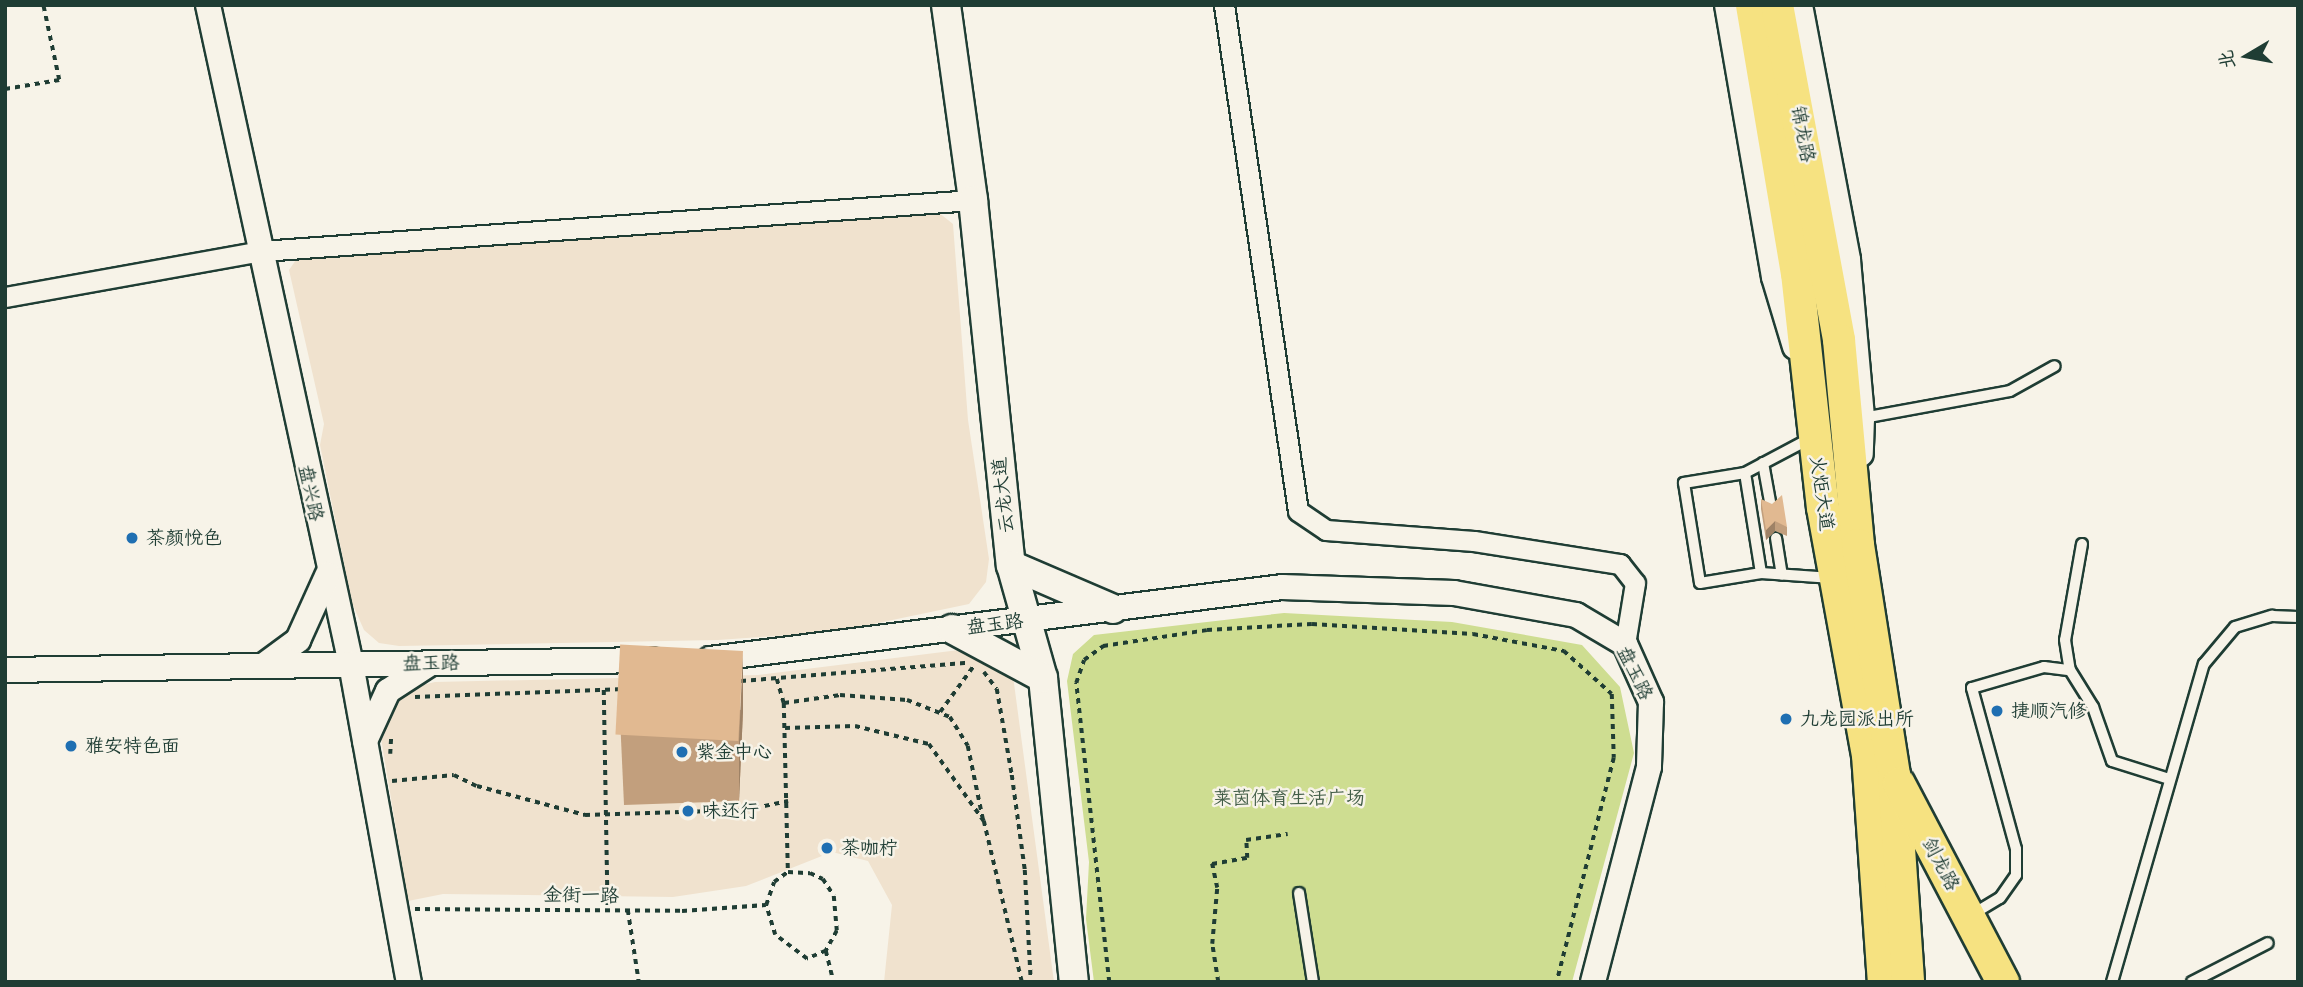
<!DOCTYPE html>
<meta charset="utf-8">
<style>
body{margin:0}
#map{position:relative;width:2303px;height:987px;overflow:hidden;background:#f7f3e8;font-family:"Patrick Hand","LXGW WenKai TC",sans-serif}
div>[style]{position:absolute}
.built>*{inset:0;background:#f0e2ce}
.green>*{inset:0;background:#cedd91}
.path>*{height:3.5px;margin-top:-1.75px;transform-origin:0;background:repeating-linear-gradient(90deg,#1f3d34 0 5px,transparent 0 10px)}
.roads{filter:drop-shadow(2px 0 #1f3d34) drop-shadow(-2px 0 #1f3d34) drop-shadow(0 2px #1f3d34) drop-shadow(0 -2px #1f3d34)}
.service>*{height:10px;margin:-5px;padding:0 5px;transform-origin:5px;border-radius:5px;background:#f7f3e8}
.minor>*{height:19px;margin:-9.5px;padding:0 9.5px;transform-origin:9.5px;border-radius:9.5px;background:#f7f3e8}
.tertiary>*{height:24px;margin:-12px;padding:0 12px;transform-origin:12px;border-radius:12px;background:#f7f3e8}
.secondary>*{height:28px;margin:-14px;padding:0 14px;transform-origin:14px;border-radius:14px;background:#f7f3e8}
.primary>*{height:32px;margin:-16px;padding:0 16px;transform-origin:16px;border-radius:16px;background:#f6e281}
.wall>*{inset:0;background:#c29f7d}
.shaded-wall>*{inset:0;background:#9e8266}
.building>*{inset:0;background:#e1b991;transform-origin:0 0}
.dots>*{width:19px;height:19px;translate:-50% -50%;box-sizing:border-box;border:4px solid #f7f3e8;border-radius:50%}
span{translate:-50% -50%;white-space:nowrap;text-align:center;line-height:1.15;-webkit-text-stroke:5px #f7f3e8;paint-order:stroke}
.street-label{font-size:19px;color:#1f3d34}
.poi-label{font-size:19px;color:#1f3d34}
.left{translate:0 -50%;text-align:left}
.park-label{font-size:19px;color:#425d47}
.frame{position:absolute;inset:0;border:7px solid #1f3d34;pointer-events:none}
.north{position:absolute;left:2212px;top:21px;width:70px;height:70px;-webkit-text-stroke:5px #f7f3e8;paint-order:stroke;rotate:260deg;font-size:19px;font-weight:700;line-height:28px;text-align:center;color:#1f3d34}
.north::after{content:'';display:block;margin:auto;width:24px;height:32px;background:#1f3d34;clip-path:polygon(50% 0,100% 100%,50% 72%,0 100%)}
</style>
<div id="map">
<div class="built">
<i style="clip-path:polygon(938px 212px,953px 224px,968px 420px,989px 559px,986px 582px,969px 604px,835px 632px,718px 640px,399px 646px,379px 643px,364px 630px,352px 603px,320px 445px,324px 424px,289px 270px,298px 257px)"></i>
<i style="clip-path:polygon(959px 650px,992px 657px,1013px 676px,1054px 982px,884px 982px,892px 905px,868px 861px,832px 852px,746px 886px,673px 897px,443px 894px,408px 901px,381px 738px,387px 709px,405px 689px,435px 682px,758px 675px)"></i>
</div>
<div class="green">
<i style="clip-path:polygon(1284px 613px,1452px 622px,1582px 645px,1620px 687px,1634px 753px,1572px 982px,1094px 982px,1086px 919px,1089px 862px,1067px 681px,1073px 654px,1094px 635px)"></i>
</div>
<div class="path">
<i style="left:5px;top:89px;width:55px;rotate:-9.5deg"></i>
<i style="left:59px;top:80px;width:77px;rotate:-102deg"></i>
<i style="left:984px;top:672px;width:21px;rotate:53deg"></i>
<i style="left:997px;top:689px;width:87px;rotate:80.1deg"></i>
<i style="left:1012px;top:775px;width:96px;rotate:82.2deg"></i>
<i style="left:1025px;top:870px;width:112px;rotate:86.9deg"></i>
<i style="left:777px;top:679px;width:25px;rotate:74deg"></i>
<i style="left:784px;top:703px;width:169px;rotate:88.6deg"></i>
<i style="left:741px;top:681px;width:227px;rotate:-4.6deg"></i>
<i style="left:604px;top:690px;width:219px;rotate:89deg"></i>
<i style="left:415px;top:697px;width:210px;rotate:-2.2deg"></i>
<i style="left:784px;top:703px;width:57px;rotate:-8.1deg"></i>
<i style="left:840px;top:695px;width:67px;rotate:4.3deg"></i>
<i style="left:907px;top:700px;width:46px;rotate:21.6deg"></i>
<i style="left:950px;top:717px;width:34px;rotate:58deg"></i>
<i style="left:968px;top:746px;width:75px;rotate:78.4deg"></i>
<i style="left:940px;top:712px;width:59px;rotate:-53.9deg"></i>
<i style="left:785px;top:728px;width:70px;rotate:-1.6deg"></i>
<i style="left:855px;top:726px;width:76px;rotate:13.7deg"></i>
<i style="left:929px;top:744px;width:95px;rotate:54.5deg"></i>
<i style="left:984px;top:821px;width:165px;rotate:76.7deg"></i>
<i style="left:390px;top:754px;width:17px;rotate:-87deg"></i>
<i style="left:392px;top:781px;width:62px;rotate:-5.5deg"></i>
<i style="left:454px;top:775px;width:25px;rotate:26deg"></i>
<i style="left:477px;top:786px;width:112px;rotate:15deg"></i>
<i style="left:585px;top:815px;width:160px;rotate:-1.8deg"></i>
<i style="left:745px;top:810px;width:44px;rotate:-11.8deg"></i>
<i style="left:788px;top:872px;width:22px;rotate:3deg"></i>
<i style="left:810px;top:873px;width:14px;rotate:25deg"></i>
<i style="left:823px;top:879px;width:20px;rotate:57deg"></i>
<i style="left:834px;top:896px;width:35px;rotate:85deg"></i>
<i style="left:837px;top:931px;width:23px;rotate:119deg"></i>
<i style="left:826px;top:951px;width:21px;rotate:157deg"></i>
<i style="left:807px;top:959px;width:40px;rotate:-143deg"></i>
<i style="left:775px;top:935px;width:31px;rotate:-107deg"></i>
<i style="left:766px;top:905px;width:24px;rotate:-71deg"></i>
<i style="left:774px;top:882px;width:17px;rotate:-36deg"></i>
<i style="left:415px;top:909px;width:267px;rotate:0.4deg"></i>
<i style="left:682px;top:911px;width:84px;rotate:-4.1deg"></i>
<i style="left:628px;top:910px;width:73px;rotate:81.3deg"></i>
<i style="left:826px;top:951px;width:32px;rotate:76deg"></i>
<i style="left:1109px;top:982px;width:301px;rotate:-96.3deg"></i>
<i style="left:1076px;top:683px;width:24px;rotate:-71deg"></i>
<i style="left:1084px;top:660px;width:24px;rotate:-36deg"></i>
<i style="left:1103px;top:646px;width:105px;rotate:-8.7deg"></i>
<i style="left:1207px;top:630px;width:105px;rotate:-3.3deg"></i>
<i style="left:1312px;top:624px;width:161px;rotate:3.6deg"></i>
<i style="left:1473px;top:634px;width:93px;rotate:10.6deg"></i>
<i style="left:1564px;top:651px;width:64px;rotate:41.9deg"></i>
<i style="left:1612px;top:694px;width:64px;rotate:88.2deg"></i>
<i style="left:1614px;top:758px;width:231px;rotate:104.3deg"></i>
<i style="left:1218px;top:982px;width:38px;rotate:-99deg"></i>
<i style="left:1212px;top:944px;width:56px;rotate:-84.9deg"></i>
<i style="left:1217px;top:888px;width:25px;rotate:-102deg"></i>
<i style="left:1212px;top:864px;width:36px;rotate:-10deg"></i>
<i style="left:1247px;top:858px;width:18px;rotate:-93deg"></i>
<i style="left:1246px;top:840px;width:42px;rotate:-8.1deg"></i>
</div>
<div class="roads">
<div class="service">
<i style="left:1863px;top:418px;width:149px;rotate:-10.4deg"></i>
<i style="left:2010px;top:391px;width:51px;rotate:-29.1deg"></i>
<i style="left:1811px;top:438px;width:75px;rotate:152.1deg"></i>
<i style="left:1745px;top:473px;width:62px;rotate:170.7deg"></i>
<i style="left:1684px;top:483px;width:101px;rotate:80.9deg"></i>
<i style="left:1700px;top:583px;width:62px;rotate:-9.3deg"></i>
<i style="left:1761px;top:573px;width:71px;rotate:4deg"></i>
<i style="left:1763px;top:463px;width:45px;rotate:79.7deg"></i>
<i style="left:1745px;top:473px;width:101px;rotate:80.9deg"></i>
<i style="left:1776px;top:538px;width:37px;rotate:81deg"></i>
<i style="left:2082px;top:544px;width:97px;rotate:100deg"></i>
<i style="left:2065px;top:640px;width:30px;rotate:81deg"></i>
<i style="left:2070px;top:670px;width:44px;rotate:58.1deg"></i>
<i style="left:2093px;top:707px;width:57px;rotate:70.6deg"></i>
<i style="left:2112px;top:761px;width:60px;rotate:17.5deg"></i>
<i style="left:1299px;top:893px;width:90px;rotate:81.1deg"></i>
<i style="left:1973px;top:914px;width:31px;rotate:-31deg"></i>
<i style="left:2000px;top:898px;width:28px;rotate:-55deg"></i>
<i style="left:2016px;top:875px;width:26px;rotate:-90deg"></i>
<i style="left:2016px;top:849px;width:167px;rotate:-105.3deg"></i>
<i style="left:1972px;top:688px;width:75px;rotate:-16.3deg"></i>
<i style="left:2044px;top:667px;width:26px;rotate:7deg"></i>
<i style="left:2112px;top:982px;width:331px;rotate:-73.9deg"></i>
<i style="left:2204px;top:664px;width:48px;rotate:-50deg"></i>
<i style="left:2235px;top:627px;width:39px;rotate:-17deg"></i>
<i style="left:2272px;top:616px;width:26px;rotate:2deg"></i>
<i style="left:2192px;top:982px;width:85px;rotate:-27.2deg"></i>
</div>
<div class="minor">
<i style="left:1224px;top:5px;width:511px;rotate:81.68deg"></i>
<i style="left:1298px;top:511px;width:34px;rotate:34deg"></i>
<i style="left:1326px;top:530px;width:148px;rotate:4.3deg"></i>
<i style="left:1474px;top:541px;width:148px;rotate:9deg"></i>
<i style="left:1620px;top:564px;width:24px;rotate:52deg"></i>
<i style="left:1635px;top:583px;width:62px;rotate:99.3deg"></i>
<i style="left:5px;top:297px;width:260px;rotate:-10.2deg"></i>
<i style="left:261px;top:251px;width:714px;rotate:-4.1deg"></i>
</div>
<div class="tertiary">
<i style="left:208px;top:5px;width:674px;rotate:77.76deg"></i>
<i style="left:351px;top:664px;width:323px;rotate:79.7deg"></i>
<i style="left:1727px;top:5px;width:276px;rotate:80.2deg"></i>
<i style="left:1774px;top:277px;width:73px;rotate:73.3deg"></i>
<i style="left:1800px;top:5px;width:259px;rotate:79.3deg"></i>
<i style="left:1848px;top:260px;width:159px;rotate:84.9deg"></i>
<i style="left:1862px;top:418px;width:36px;rotate:92deg"></i>
<i style="left:710px;top:659px;width:577px;rotate:-7.17deg"></i>
<i style="left:1282px;top:587px;width:172px;rotate:2deg"></i>
<i style="left:1454px;top:593px;width:124px;rotate:10.2deg"></i>
<i style="left:1576px;top:615px;width:57px;rotate:30.6deg"></i>
<i style="left:1625px;top:644px;width:64px;rotate:65.9deg"></i>
<i style="left:1651px;top:702px;width:65px;rotate:91.8deg"></i>
<i style="left:1649px;top:767px;width:222px;rotate:104.6deg"></i>
<i style="left:263px;top:666px;width:44px;rotate:-36.6deg"></i>
<i style="left:298px;top:640px;width:72px;rotate:-65.6deg"></i>
<i style="left:5px;top:670px;width:647px;rotate:-0.89deg"></i>
<i style="left:365px;top:741px;width:55px;rotate:-65.3deg"></i>
<i style="left:388px;top:691px;width:51px;rotate:-33.1deg"></i>
</div>
<div class="secondary">
<i style="left:946px;top:5px;width:197px;rotate:82.1deg"></i>
<i style="left:973px;top:200px;width:367px;rotate:84.1deg"></i>
<i style="left:1011px;top:565px;width:117px;rotate:74.2deg"></i>
<i style="left:1043px;top:678px;width:306px;rotate:84.2deg"></i>
<i style="left:1011px;top:565px;width:111px;rotate:23.3deg"></i>
<i style="left:952px;top:629px;width:103px;rotate:28.3deg"></i>
</div>
<div class="primary">
<i style="left:1752px;top:5px;width:272px;rotate:80.5deg"></i>
<i style="left:1797px;top:273px;width:236px;rotate:83.7deg"></i>
<i style="left:1823px;top:508px;width:251px;rotate:79.7deg"></i>
<i style="left:1868px;top:755px;width:228px;rotate:86deg"></i>
<i style="left:1777px;top:5px;width:341px;rotate:79.5deg"></i>
<i style="left:1839px;top:340px;width:206px;rotate:84.7deg"></i>
<i style="left:1858px;top:545px;width:233px;rotate:81.1deg"></i>
<i style="left:1894px;top:775px;width:207px;rotate:86.1deg"></i>
<i style="left:1899px;top:784px;width:224px;rotate:62.3deg"></i>
</div>
</div>
<div class="wall">
<i style="clip-path:polygon(1761px 499px,1787px 527px,1787px 536px,1775px 531px,1766px 540px,1761px 509px)"></i>
<i style="clip-path:polygon(620px 657px,743px 711px,739px 801px,624px 805px,620px 717px)"></i>
</div>
<div class="shaded-wall">
<i style="clip-path:polygon(1775px 521px,1775px 531px,1766px 540px,1766px 530px)"></i>
<i style="clip-path:polygon(743px 651px,743px 711px,739px 801px,739px 741px)"></i>
</div>
<div class="building">
<i style="clip-path:polygon(1782px 495px,1787px 527px,1775px 521px,1766px 530px,1761px 499px,1772px 504px)"></i>
<i style="left:743px;top:651px;width:90px;height:123px;rotate:93deg"></i>
</div>
<div class="dots">
<i style="left:132px;top:538px;background:#1f6fb2"></i>
<i style="left:1997px;top:711px;background:#1f6fb2"></i>
<i style="left:1786px;top:719px;background:#1f6fb2"></i>
<i style="left:71px;top:746px;background:#1f6fb2"></i>
<i style="left:682px;top:752px;background:#1f6fb2"></i>
<i style="left:688px;top:811px;background:#1f6fb2"></i>
<i style="left:827px;top:848px;background:#1f6fb2"></i>
</div>
<div class="street-label">
<span style="left:1803px;top:134px;rotate:79deg">锦龙路</span>
<span style="left:311px;top:493px;rotate:78deg">盘兴路</span>
<span style="left:1822px;top:493px;rotate:82deg">火炬大道</span>
<span style="left:1003px;top:495px;rotate:-96deg">云龙大道</span>
<span style="left:995px;top:624px;rotate:-7deg">盘玉路</span>
<span style="left:431px;top:663px;rotate:-1deg">盘玉路</span>
<span style="left:1635px;top:673px;rotate:64deg">盘玉路</span>
<span style="left:1941px;top:864px;rotate:62deg">剑龙路</span>
<span style="left:581px;top:895px;rotate:1deg">金街一路</span>
</div>
<div class="poi-label">
<span class="left" style="left:146px;top:538px">茶颜悦色</span>
<span class="left" style="left:2011px;top:711px">捷顺汽修</span>
<span class="left" style="left:1800px;top:719px">九龙园派出所</span>
<span class="left" style="left:85px;top:746px">雅安特色面</span>
<span class="left" style="left:696px;top:752px">紫金中心</span>
<span class="left" style="left:702px;top:811px">味还行</span>
<span class="left" style="left:841px;top:848px">茶咖柠</span>
</div>
<div class="park-label">
<span style="left:1289px;top:798px">莱茵体育生活广场</span>
</div>
<div class="frame"></div>
<div class="north">北</div>
</div>
